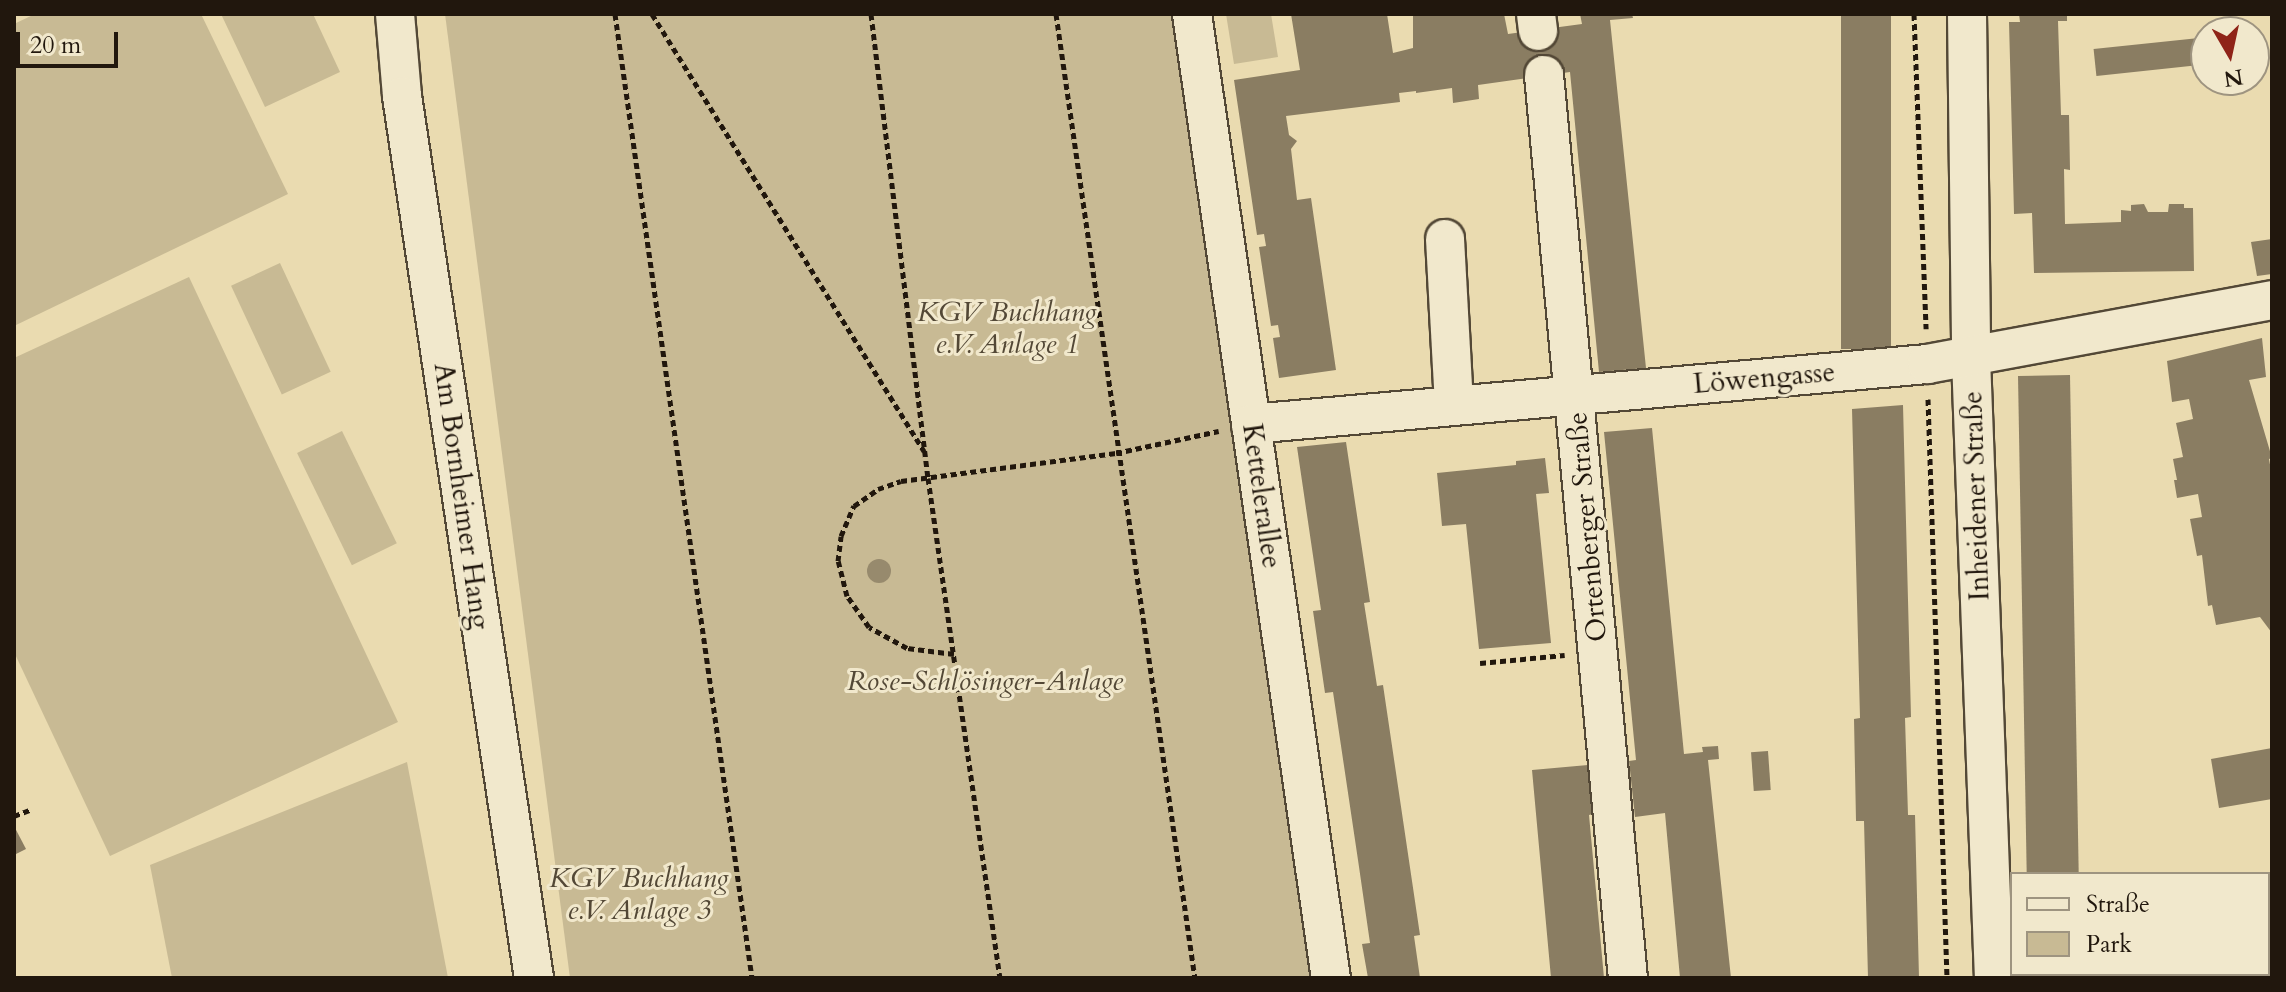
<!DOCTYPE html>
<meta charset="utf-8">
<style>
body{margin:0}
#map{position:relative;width:2286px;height:992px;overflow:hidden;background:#eadbb0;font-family:Cardo,serif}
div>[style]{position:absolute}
.green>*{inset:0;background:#c8ba94;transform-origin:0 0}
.building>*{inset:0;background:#8a7d62;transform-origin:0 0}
.path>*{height:5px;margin-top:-2.5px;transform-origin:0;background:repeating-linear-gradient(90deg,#21170d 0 6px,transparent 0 10px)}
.roads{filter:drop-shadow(2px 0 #534836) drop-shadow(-2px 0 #534836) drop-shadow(0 2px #534836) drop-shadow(0 -2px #534836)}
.minor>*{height:38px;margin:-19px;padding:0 19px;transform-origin:19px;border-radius:19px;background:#f1e8cc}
.trees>*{width:24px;height:24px;margin:-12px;border-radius:50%;background:#978a6d}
span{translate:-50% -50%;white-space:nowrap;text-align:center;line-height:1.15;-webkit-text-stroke:6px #f1e8cc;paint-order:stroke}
.park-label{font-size:28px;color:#534836;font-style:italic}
.street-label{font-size:28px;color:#21170d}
.frame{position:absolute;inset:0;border:16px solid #21170d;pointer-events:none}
.legend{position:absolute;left:2010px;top:872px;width:260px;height:104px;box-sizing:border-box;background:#f1e8cc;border:2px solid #9e9480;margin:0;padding:10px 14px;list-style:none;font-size:24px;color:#21170d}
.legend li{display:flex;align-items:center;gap:16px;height:40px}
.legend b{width:40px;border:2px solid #9e9480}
.north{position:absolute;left:2190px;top:16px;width:80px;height:80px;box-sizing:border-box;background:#f1e8cc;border:2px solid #9e9480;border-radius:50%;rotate:171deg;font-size:22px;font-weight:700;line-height:32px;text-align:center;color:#21170d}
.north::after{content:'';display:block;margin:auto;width:28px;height:36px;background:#8f2418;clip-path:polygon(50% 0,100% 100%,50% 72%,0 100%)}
.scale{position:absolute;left:16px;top:32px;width:102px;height:36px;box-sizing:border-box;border:4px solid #21170d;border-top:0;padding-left:10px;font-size:24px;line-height:28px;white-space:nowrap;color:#21170d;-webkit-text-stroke:6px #f1e8cc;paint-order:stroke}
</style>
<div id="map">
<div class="green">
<i style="clip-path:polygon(35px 14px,201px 14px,288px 194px,14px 326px,14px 24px)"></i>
<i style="clip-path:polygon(221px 14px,313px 14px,340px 72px,265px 107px)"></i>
<i style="clip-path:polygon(445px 14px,1183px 14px,1325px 978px,570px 978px)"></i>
<i style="clip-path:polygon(1226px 14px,1271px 14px,1278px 57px,1234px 64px)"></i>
<i style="left:280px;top:263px;width:120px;height:54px;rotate:65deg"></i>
<i style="clip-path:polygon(189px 277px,398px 722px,110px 856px,14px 652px,14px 358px)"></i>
<i style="left:342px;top:431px;width:125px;height:50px;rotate:64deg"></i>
<i style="clip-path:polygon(407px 762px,448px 978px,172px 978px,150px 865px)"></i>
</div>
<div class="building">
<i style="clip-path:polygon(1291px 14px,1387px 14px,1393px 53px,1413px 48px,1413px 14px,1504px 14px,1508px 34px,1582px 24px,1580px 14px,1632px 14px,1633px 18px,1610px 20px,1646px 368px,1599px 372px,1570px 72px,1478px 85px,1479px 99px,1453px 103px,1452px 88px,1416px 93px,1416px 91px,1399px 93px,1400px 102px,1286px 116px,1289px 135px,1297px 141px,1291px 149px,1297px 200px,1311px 198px,1336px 370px,1279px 378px,1273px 338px,1280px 337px,1278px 325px,1271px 326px,1259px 247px,1266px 246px,1264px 234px,1257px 235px,1234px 80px,1300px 70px)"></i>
<i style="left:1841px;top:14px;width:50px;height:335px"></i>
<i style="clip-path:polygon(2019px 14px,2067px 14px,2067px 21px,2058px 21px,2061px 115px,2069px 115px,2070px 170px,2064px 169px,2065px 224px,2121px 222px,2121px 210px,2131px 211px,2131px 205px,2144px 204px,2148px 212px,2168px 212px,2169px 204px,2184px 204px,2184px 208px,2193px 208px,2194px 271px,2034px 273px,2032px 213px,2014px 214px,2009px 22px,2020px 22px)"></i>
<i style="left:2199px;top:38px;width:27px;height:106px;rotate:84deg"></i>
<i style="clip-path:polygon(2272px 239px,2272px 274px,2257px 276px,2251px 242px)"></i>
<i style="clip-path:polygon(2262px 338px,2266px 377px,2249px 380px,2272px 458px,2269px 459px,2272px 476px,2272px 633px,2260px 617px,2216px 625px,2212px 605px,2208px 606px,2202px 555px,2197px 556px,2190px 519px,2202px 517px,2198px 494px,2177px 498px,2174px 480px,2177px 480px,2173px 459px,2183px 457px,2176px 423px,2193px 419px,2189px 399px,2172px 402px,2167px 361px)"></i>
<i style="left:2070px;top:375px;width:499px;height:52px;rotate:89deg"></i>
<i style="clip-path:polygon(1903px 405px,1911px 717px,1905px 718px,1908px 815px,1915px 815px,1919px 978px,1868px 978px,1864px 821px,1856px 821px,1854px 719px,1860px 718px,1852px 409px)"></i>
<i style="clip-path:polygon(1652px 428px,1684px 754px,1703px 752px,1702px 747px,1718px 746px,1719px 759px,1708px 760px,1731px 978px,1680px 978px,1665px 813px,1635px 817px,1629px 761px,1636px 760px,1604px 432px)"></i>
<i style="clip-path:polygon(1346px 442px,1370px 602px,1364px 603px,1377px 686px,1383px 685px,1420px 935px,1414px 936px,1420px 978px,1368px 978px,1362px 944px,1370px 943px,1358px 860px,1333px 692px,1325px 693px,1313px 611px,1321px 610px,1297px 447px)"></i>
<i style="clip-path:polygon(1545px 458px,1549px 493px,1536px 494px,1551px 643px,1479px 649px,1466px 524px,1442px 526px,1437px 473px,1516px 465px,1516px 461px)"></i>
<i style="clip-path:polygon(2272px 748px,2272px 799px,2219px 808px,2211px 759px)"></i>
<i style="left:1768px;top:751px;width:39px;height:17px;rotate:86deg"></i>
<i style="clip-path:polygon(1588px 765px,1593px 814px,1589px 815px,1604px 978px,1551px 978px,1532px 770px)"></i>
<i style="clip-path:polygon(14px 826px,26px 849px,14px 855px)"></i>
<i style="clip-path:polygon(2268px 942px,2272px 942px,2272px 978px,2087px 978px,2087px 974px,2268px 974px)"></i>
</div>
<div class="path">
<i style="left:615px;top:14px;width:974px;rotate:81.91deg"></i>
<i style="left:652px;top:14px;width:515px;rotate:58.1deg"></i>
<i style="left:871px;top:14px;width:467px;rotate:83deg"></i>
<i style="left:928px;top:478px;width:505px;rotate:81.81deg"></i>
<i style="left:1056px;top:14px;width:974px;rotate:81.8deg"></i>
<i style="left:1914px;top:14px;width:315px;rotate:87.8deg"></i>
<i style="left:1928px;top:399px;width:579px;rotate:88.12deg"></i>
<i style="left:954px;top:654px;width:47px;rotate:-172.7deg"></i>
<i style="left:907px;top:648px;width:43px;rotate:-151.1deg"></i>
<i style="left:869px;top:627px;width:38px;rotate:-125deg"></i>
<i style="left:847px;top:596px;width:36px;rotate:-104deg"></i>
<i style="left:838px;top:561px;width:25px;rotate:-83deg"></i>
<i style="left:841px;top:536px;width:33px;rotate:-67deg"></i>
<i style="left:854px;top:506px;width:29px;rotate:-35deg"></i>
<i style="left:878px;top:489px;width:24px;rotate:-19deg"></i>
<i style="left:901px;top:481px;width:217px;rotate:-7.4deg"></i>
<i style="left:1116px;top:453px;width:105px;rotate:-12.1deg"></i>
<i style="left:1480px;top:663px;width:85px;rotate:-5.4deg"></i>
<i style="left:14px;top:816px;width:17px;rotate:-21deg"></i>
</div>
<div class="roads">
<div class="minor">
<i style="left:395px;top:14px;width:82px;rotate:85.1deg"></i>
<i style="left:402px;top:96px;width:892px;rotate:81.49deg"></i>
<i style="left:1192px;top:14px;width:974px;rotate:81.8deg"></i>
<i style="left:1536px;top:14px;width:17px;rotate:83deg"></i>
<i style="left:1967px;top:14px;width:344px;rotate:89.3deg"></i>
<i style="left:1971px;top:358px;width:620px;rotate:87.88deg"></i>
<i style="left:1544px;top:75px;width:907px;rotate:84.69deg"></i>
<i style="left:1445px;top:239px;width:166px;rotate:86.9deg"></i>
<i style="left:1251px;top:424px;width:679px;rotate:-5.07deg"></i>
<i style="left:1927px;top:364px;width:351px;rotate:-10.5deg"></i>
</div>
</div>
<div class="trees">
<i style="left:879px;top:571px"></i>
</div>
<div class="park-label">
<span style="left:1007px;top:328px">KGV Buchhang<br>e.V. Anlage 1</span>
<span style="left:985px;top:681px">Rose-Schlösinger-Anlage</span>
<span style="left:639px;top:894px">KGV Buchhang<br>e.V. Anlage 3</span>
</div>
<div class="street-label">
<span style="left:1764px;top:378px;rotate:-5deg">Löwengasse</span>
<span style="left:462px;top:496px;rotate:82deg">Am Bornheimer Hang</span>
<span style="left:1262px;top:496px;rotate:82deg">Kettelerallee</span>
<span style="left:1976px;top:496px;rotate:-92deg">Inheidener Straße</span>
<span style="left:1587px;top:527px;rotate:-95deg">Ortenberger Straße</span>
</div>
<div class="frame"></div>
<ul class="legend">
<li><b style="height:10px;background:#f1e8cc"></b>Straße</li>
<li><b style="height:22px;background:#c8ba94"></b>Park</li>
</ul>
<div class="north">N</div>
<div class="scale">20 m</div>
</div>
